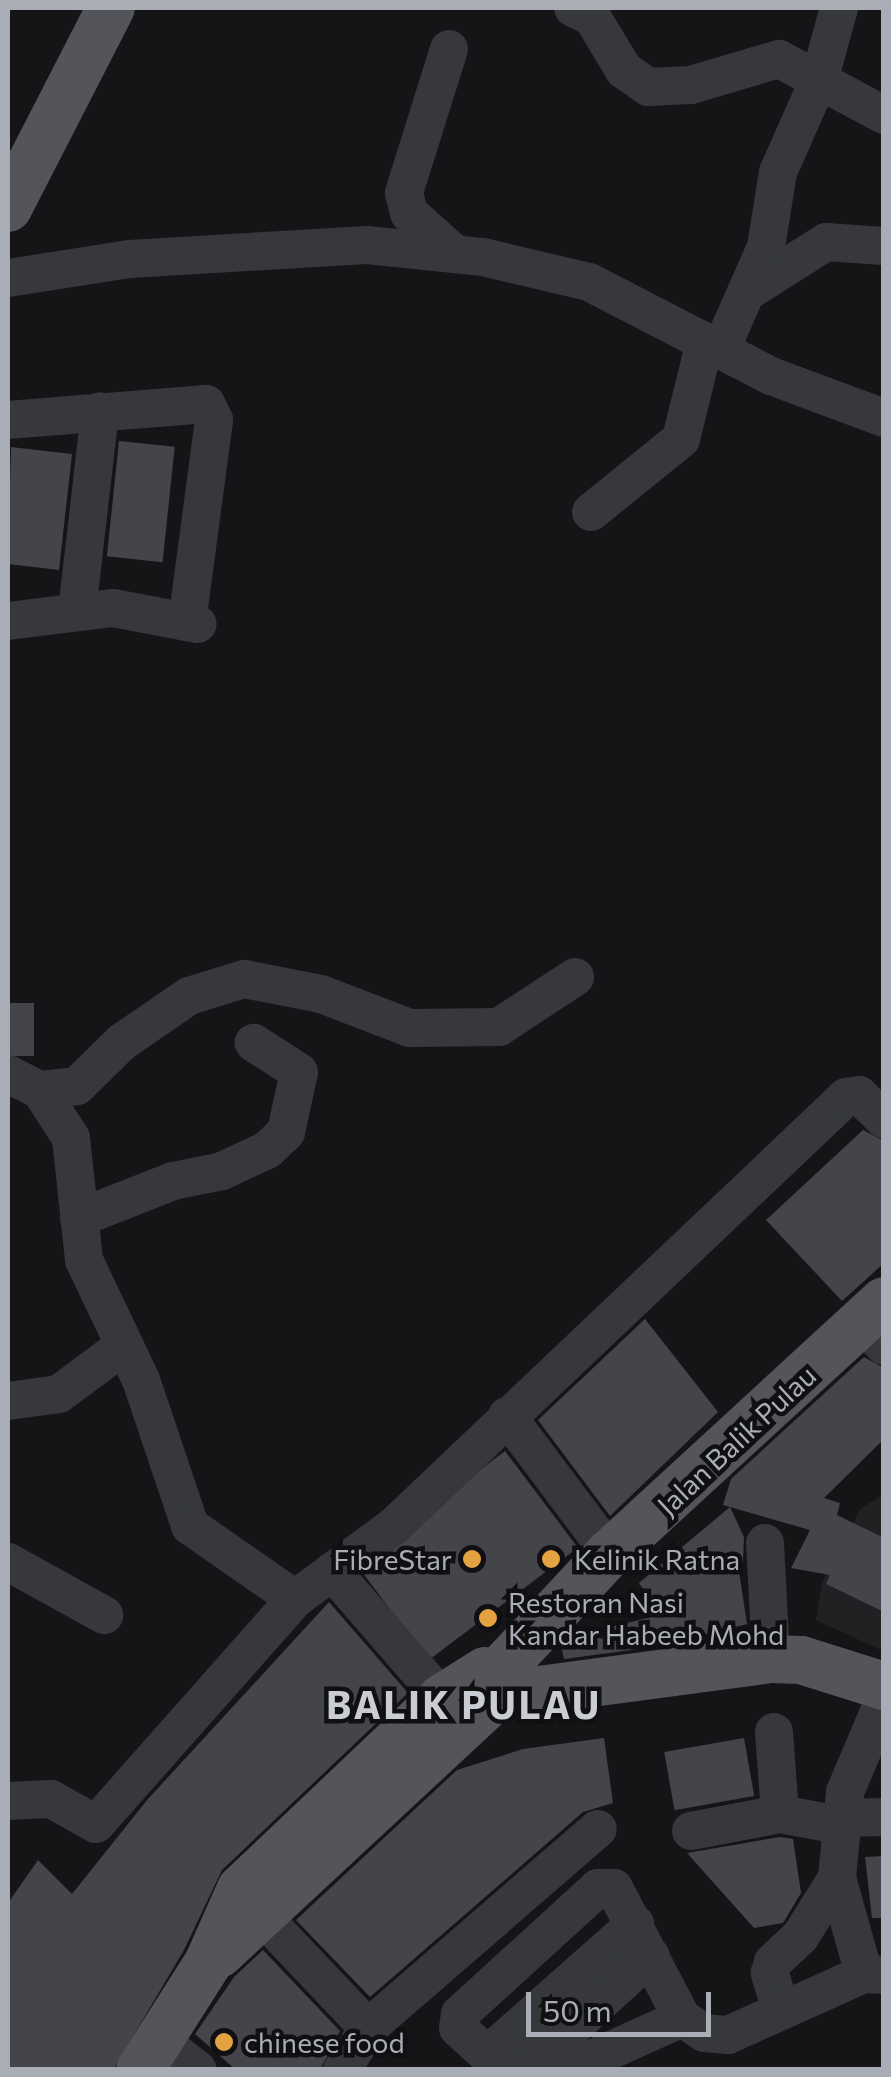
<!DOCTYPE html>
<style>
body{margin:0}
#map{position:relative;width:891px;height:2077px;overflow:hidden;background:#151517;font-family:Commissioner,sans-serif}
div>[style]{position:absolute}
.built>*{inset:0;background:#212124}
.building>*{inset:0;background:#44454a;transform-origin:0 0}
.minor>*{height:38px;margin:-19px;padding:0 19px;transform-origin:19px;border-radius:19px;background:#36383b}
.major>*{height:48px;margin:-24px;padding:0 24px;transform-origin:24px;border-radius:24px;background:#53555a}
.dots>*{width:28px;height:28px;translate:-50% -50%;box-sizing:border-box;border:5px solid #101012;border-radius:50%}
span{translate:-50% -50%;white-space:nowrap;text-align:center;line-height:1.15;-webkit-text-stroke:9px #101012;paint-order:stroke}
.street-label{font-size:28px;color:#a8adb6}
.poi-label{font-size:28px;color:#a8adb6}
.right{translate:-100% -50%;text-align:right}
.left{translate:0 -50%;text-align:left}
.district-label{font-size:38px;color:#c9ccd2;font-weight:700;letter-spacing:2.5px}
.frame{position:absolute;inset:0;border:10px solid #a8adb6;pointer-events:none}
.scale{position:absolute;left:526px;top:1992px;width:185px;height:45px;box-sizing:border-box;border:5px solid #a8adb6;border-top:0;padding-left:12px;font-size:30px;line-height:35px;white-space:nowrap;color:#a8adb6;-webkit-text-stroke:8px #101012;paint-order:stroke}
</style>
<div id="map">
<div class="built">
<i style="clip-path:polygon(883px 1495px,883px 1651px,816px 1620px,822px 1582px,861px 1508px)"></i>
</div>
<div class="building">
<i style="left:119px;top:441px;width:56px;height:116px;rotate:6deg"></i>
<i style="clip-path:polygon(11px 447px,72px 454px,59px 570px,8px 564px)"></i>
<i style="left:34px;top:1003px;width:53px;height:26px;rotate:90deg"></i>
<i style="clip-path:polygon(863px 1130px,884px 1141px,884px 1263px,842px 1301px,766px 1220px)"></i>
<i style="clip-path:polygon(645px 1319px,718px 1412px,610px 1516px,538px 1420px)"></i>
<i style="clip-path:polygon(864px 1357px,884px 1368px,884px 1439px,824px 1498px,840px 1503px,837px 1515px,884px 1538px,884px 1612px,826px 1584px,830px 1575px,791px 1568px,810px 1530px,730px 1507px,744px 1537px,743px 1562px,738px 1565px,747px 1624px,654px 1647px,564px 1659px,561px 1646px,569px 1637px,660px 1615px,639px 1583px,730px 1507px,723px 1505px,731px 1479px)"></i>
<i style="left:505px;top:1451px;width:121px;height:187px;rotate:53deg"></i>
<i style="clip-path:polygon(329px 1602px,408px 1693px,222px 1870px,184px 1950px,113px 2070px,8px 2070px,8px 1903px,38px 1860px,72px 1894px,148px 1799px)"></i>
<i style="clip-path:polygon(604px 1738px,613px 1803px,583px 1812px,370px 1997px,296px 1920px,457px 1770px,523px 1749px)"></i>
<i style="left:744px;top:1738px;width:59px;height:81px;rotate:80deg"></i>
<i style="clip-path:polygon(780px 1837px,793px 1839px,801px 1893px,783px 1923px,754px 1928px,687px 1853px)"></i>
<i style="clip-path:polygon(884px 1856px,884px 1918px,872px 1918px,865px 1857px)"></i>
<i style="clip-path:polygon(263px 1950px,340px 2031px,320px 2070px,236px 2070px,195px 2034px,234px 1977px)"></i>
</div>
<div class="minor">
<i style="left:573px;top:8px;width:21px;rotate:25deg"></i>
<i style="left:592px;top:17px;width:62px;rotate:58.9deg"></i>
<i style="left:624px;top:70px;width:29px;rotate:35deg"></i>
<i style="left:648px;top:87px;width:43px;rotate:-2.7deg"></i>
<i style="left:691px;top:85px;width:92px;rotate:-16.5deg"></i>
<i style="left:779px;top:59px;width:119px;rotate:28.1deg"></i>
<i style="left:449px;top:49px;width:151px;rotate:107.4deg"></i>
<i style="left:404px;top:193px;width:21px;rotate:76deg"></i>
<i style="left:409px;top:213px;width:60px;rotate:41.6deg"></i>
<i style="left:8px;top:278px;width:123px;rotate:-8.9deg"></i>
<i style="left:130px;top:259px;width:237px;rotate:-3.4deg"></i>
<i style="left:367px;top:245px;width:117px;rotate:5.9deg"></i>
<i style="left:483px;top:257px;width:109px;rotate:13.3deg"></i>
<i style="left:589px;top:282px;width:205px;rotate:27.3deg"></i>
<i style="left:771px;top:376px;width:121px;rotate:20.4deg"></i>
<i style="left:747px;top:292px;width:93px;rotate:-32.3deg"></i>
<i style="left:826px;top:242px;width:58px;rotate:3.9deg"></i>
<i style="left:721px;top:349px;width:111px;rotate:-66.2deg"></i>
<i style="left:766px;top:247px;width:76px;rotate:-80.9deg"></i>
<i style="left:778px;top:172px;width:104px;rotate:-66.1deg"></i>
<i style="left:820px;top:77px;width:72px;rotate:-74.6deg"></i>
<i style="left:8px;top:420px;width:199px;rotate:-4.6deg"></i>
<i style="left:206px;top:404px;width:18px;rotate:63deg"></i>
<i style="left:214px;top:420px;width:204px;rotate:97.6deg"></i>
<i style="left:591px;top:512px;width:116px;rotate:-39deg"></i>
<i style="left:681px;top:439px;width:101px;rotate:-76.2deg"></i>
<i style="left:77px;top:611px;width:201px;rotate:-83.4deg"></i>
<i style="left:8px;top:621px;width:106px;rotate:-7.1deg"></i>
<i style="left:113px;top:608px;width:86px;rotate:10.7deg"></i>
<i style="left:8px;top:1074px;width:36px;rotate:27deg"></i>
<i style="left:40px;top:1090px;width:57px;rotate:57.1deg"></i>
<i style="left:71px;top:1138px;width:123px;rotate:83.9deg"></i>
<i style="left:84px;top:1260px;width:133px;rotate:64.6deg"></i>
<i style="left:141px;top:1380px;width:154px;rotate:71.4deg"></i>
<i style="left:190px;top:1526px;width:128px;rotate:34.8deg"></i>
<i style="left:40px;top:1090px;width:37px;rotate:-6deg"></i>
<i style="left:77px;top:1086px;width:63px;rotate:-44.4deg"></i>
<i style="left:122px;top:1042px;width:81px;rotate:-34.5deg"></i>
<i style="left:189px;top:996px;width:58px;rotate:-17.2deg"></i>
<i style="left:244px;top:979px;width:78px;rotate:11deg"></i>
<i style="left:321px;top:994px;width:95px;rotate:20.9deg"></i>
<i style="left:410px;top:1028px;width:89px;rotate:-0.6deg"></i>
<i style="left:499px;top:1027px;width:91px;rotate:-33.3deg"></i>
<i style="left:79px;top:1218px;width:101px;rotate:-21.5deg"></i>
<i style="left:173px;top:1181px;width:50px;rotate:-11.5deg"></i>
<i style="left:222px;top:1171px;width:50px;rotate:-25deg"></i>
<i style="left:267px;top:1150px;width:26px;rotate:-43deg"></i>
<i style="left:286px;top:1132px;width:61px;rotate:-77.8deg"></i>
<i style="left:299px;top:1072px;width:54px;rotate:-147.2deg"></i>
<i style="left:862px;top:1323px;width:32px;rotate:46deg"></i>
<i style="left:8px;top:1401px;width:51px;rotate:-7.8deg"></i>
<i style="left:59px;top:1394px;width:79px;rotate:-36.7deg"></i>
<i style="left:507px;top:1416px;width:171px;rotate:53.1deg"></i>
<i style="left:765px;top:1543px;width:116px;rotate:87deg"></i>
<i style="left:8px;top:1562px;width:110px;rotate:28.9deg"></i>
<i style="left:332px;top:1571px;width:168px;rotate:49.1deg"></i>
<i style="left:884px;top:1700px;width:100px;rotate:113deg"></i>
<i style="left:845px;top:1792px;width:86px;rotate:95.3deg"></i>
<i style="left:837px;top:1878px;width:100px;rotate:74.3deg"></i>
<i style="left:864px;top:1974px;width:20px;rotate:3deg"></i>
<i style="left:774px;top:1732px;width:82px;rotate:85.8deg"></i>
<i style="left:8px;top:1801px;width:43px;rotate:-2.7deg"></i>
<i style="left:51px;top:1799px;width:51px;rotate:29.1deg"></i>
<i style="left:96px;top:1824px;width:300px;rotate:-48.5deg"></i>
<i style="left:295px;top:1599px;width:123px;rotate:-36.4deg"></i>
<i style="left:394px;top:1526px;width:623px;rotate:-43.5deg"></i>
<i style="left:846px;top:1097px;width:13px;rotate:-9deg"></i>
<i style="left:859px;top:1095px;width:35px;rotate:44deg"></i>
<i style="left:841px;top:1818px;width:43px;rotate:-1.3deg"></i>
<i style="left:691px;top:1831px;width:91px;rotate:-10.8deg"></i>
<i style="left:780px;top:1814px;width:60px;rotate:10.6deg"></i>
<i style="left:263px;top:1917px;width:153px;rotate:46.6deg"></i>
<i style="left:781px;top:2010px;width:39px;rotate:-107deg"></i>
<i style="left:770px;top:1973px;width:11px;rotate:-75deg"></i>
<i style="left:773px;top:1962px;width:37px;rotate:-43deg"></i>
<i style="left:800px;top:1937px;width:70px;rotate:-57.9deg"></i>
<i style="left:159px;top:2040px;width:49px;rotate:37.6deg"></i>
<i style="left:487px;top:2055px;width:198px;rotate:-41.5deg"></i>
<i style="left:342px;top:2070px;width:49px;rotate:-58.2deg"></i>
<i style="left:368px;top:2028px;width:304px;rotate:-40.9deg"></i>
<i style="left:504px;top:2070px;width:62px;rotate:-137.6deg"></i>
<i style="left:458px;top:2028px;width:14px;rotate:-82deg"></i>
<i style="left:460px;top:2014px;width:187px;rotate:-42.4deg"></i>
<i style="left:598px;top:1888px;width:16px"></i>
<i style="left:614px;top:1888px;width:147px;rotate:62.4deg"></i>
<i style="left:682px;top:2018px;width:27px;rotate:34deg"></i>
<i style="left:704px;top:2033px;width:24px;rotate:5deg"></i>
<i style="left:728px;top:2035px;width:149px;rotate:-24.2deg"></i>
<i style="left:526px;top:2070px;width:169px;rotate:-42.4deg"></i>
<i style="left:567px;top:2070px;width:126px;rotate:-24.3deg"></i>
</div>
<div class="major">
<i style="left:8px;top:208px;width:225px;rotate:-62.8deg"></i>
<i style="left:506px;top:1664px;width:152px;rotate:-46.9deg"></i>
<i style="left:610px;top:1553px;width:372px;rotate:-42.6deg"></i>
<i style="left:524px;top:1692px;width:249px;rotate:-7.6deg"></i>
<i style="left:771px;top:1659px;width:30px;rotate:2deg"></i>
<i style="left:801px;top:1660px;width:87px;rotate:17.4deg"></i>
<i style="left:219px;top:1954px;width:366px;rotate:-42.9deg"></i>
<i style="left:140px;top:2070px;width:127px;rotate:-57.6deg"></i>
<i style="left:208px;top:1963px;width:81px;rotate:-66deg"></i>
<i style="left:241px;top:1889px;width:277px;rotate:-43.5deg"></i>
<i style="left:442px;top:1698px;width:51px;rotate:-32.1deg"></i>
</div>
<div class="dots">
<i style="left:472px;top:1559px;background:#e4a240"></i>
<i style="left:551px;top:1559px;background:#e4a240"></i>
<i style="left:488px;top:1618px;background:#e4a240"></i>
<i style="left:224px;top:2042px;background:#e4a240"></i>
</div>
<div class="street-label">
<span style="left:736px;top:1440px;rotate:-43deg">Jalan Balik Pulau</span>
</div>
<div class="poi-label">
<span class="right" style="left:452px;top:1559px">FibreStar</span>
<span class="left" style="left:574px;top:1559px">Kelinik Ratna</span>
<span class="left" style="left:508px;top:1618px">Restoran Nasi<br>Kandar Habeeb Mohd</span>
<span class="left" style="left:244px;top:2042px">chinese food</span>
</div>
<div class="district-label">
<span style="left:464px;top:1704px">BALIK PULAU</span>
</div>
<div class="frame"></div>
<div class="scale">50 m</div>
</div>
